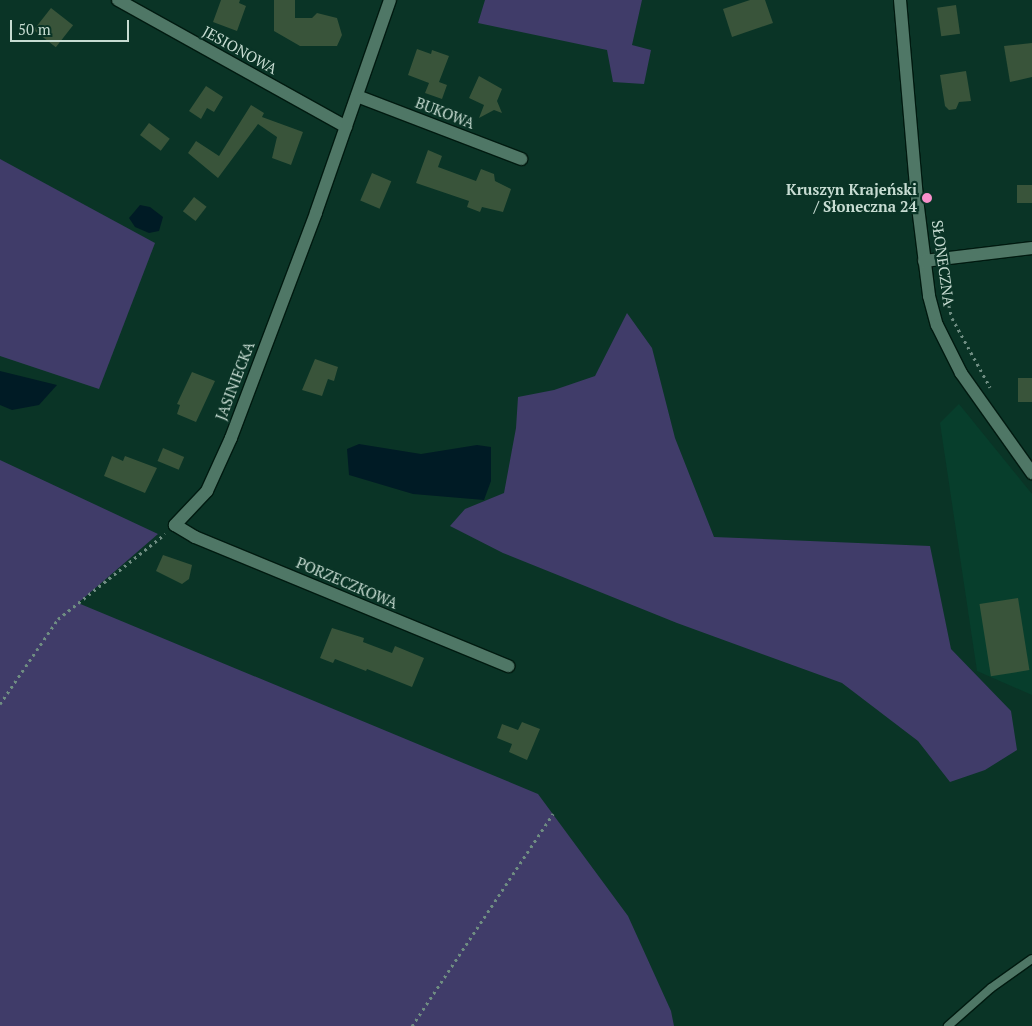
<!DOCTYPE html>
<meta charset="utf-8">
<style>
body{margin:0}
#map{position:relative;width:1032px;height:1026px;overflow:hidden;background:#0a3426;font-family:"PT Serif",serif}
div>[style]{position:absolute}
.built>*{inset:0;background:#073e2c}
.green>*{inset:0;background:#403c69}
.water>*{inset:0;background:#001b25}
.building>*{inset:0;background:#39543a;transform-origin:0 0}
.path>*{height:3px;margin-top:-1.5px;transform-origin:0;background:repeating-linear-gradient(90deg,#6f8d82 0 2.5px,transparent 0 6.5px)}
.roads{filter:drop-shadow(1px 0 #001a10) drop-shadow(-1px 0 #001a10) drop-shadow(0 1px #001a10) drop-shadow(0 -1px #001a10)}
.service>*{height:8px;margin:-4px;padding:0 4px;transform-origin:4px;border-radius:4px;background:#4f7766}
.minor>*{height:12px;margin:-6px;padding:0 6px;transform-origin:6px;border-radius:6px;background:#4f7766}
.dots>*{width:14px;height:14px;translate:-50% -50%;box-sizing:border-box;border:2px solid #0a3426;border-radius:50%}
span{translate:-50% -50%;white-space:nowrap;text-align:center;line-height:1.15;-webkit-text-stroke:4.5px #0a3426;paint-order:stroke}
.street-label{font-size:15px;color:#c7dcd2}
.poi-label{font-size:15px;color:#c7dcd2;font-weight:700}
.right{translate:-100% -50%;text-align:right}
.scale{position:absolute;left:10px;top:20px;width:119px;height:22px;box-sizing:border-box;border:2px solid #c7dcd2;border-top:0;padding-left:6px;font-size:15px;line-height:18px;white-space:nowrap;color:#c7dcd2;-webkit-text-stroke:4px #0a3426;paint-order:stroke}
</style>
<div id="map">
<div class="built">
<i style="clip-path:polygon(959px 404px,1032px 494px,1032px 695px,977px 671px,940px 423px)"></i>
</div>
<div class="green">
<i style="clip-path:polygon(485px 0,642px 0,632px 45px,651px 50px,644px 84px,613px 82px,607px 50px,478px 23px)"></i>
<i style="clip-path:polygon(0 159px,155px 243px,99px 389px,0 356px)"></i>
<i style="clip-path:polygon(627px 313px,652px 348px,675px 438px,714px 537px,930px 546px,951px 649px,1011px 711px,1017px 750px,985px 770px,950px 782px,918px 741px,842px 683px,677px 623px,503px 553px,450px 526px,465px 509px,504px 493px,516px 428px,518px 397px,554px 390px,595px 376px)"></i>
<i style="clip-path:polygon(0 460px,158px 534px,78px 603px,538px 794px,628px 916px,671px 1011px,674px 1026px,0 1026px)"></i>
</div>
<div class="water">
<i style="clip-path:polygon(140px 205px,150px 207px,163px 217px,159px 231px,149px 233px,135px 227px,129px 218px)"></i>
<i style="clip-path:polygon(0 371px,57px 385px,39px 405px,12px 410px,0 405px)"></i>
<i style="clip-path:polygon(359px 444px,421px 454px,477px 445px,491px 447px,491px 481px,484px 500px,413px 494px,349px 475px,347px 449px)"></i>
</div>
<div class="building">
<i style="clip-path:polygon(221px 0,240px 0,239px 3px,246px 6px,237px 31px,213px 22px)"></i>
<i style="clip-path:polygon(274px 0,295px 0,295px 18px,312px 18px,317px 13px,337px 18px,342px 35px,337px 46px,300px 46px,274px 31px)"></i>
<i style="clip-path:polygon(750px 0,765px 0,773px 23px,732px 37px,723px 9px)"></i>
<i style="left:956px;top:5px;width:29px;height:19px;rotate:82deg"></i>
<i style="left:51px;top:8px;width:28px;height:28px;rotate:38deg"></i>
<i style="clip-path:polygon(1032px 43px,1032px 77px,1010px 82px,1004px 46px)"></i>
<i style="clip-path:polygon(417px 49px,431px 54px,432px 50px,449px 56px,439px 82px,447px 85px,442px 99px,425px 93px,429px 83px,408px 75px)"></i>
<i style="clip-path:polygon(966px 71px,971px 101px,959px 102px,956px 109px,949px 110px,945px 106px,940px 75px)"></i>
<i style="clip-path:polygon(479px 76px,502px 89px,497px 101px,502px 113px,494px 110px,479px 118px,484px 105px,469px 98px)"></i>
<i style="clip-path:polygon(206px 86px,223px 97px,214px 112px,207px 108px,201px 119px,189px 111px)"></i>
<i style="clip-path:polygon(251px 105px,264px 113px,262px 117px,303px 132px,291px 165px,272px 158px,277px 137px,258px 124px,218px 178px,188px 153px,196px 141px,219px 156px)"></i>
<i style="left:149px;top:123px;width:26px;height:15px;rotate:37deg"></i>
<i style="clip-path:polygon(428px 150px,442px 156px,438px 167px,476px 181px,481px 169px,494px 174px,495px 181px,511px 189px,503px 212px,482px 207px,480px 212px,467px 207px,469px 201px,416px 183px)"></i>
<i style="left:372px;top:173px;width:21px;height:30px;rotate:23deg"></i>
<i style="left:1017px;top:185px;width:15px;height:18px"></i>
<i style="left:194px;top:197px;width:16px;height:18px;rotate:38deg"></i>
<i style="clip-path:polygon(315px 359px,338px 367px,334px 381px,328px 379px,322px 396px,302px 390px)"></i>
<i style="clip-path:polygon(192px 372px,215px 381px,196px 422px,177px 414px,180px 405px,177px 404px)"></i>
<i style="left:1018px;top:378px;width:14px;height:24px"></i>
<i style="left:163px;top:448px;width:23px;height:14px;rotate:23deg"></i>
<i style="clip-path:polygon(112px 456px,123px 461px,125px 456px,157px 468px,145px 493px,104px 476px)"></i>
<i style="clip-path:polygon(163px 555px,192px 565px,189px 579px,182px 584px,156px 571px)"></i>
<i style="left:1018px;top:598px;width:73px;height:39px;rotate:81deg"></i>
<i style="clip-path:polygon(332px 628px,364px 638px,363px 642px,392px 653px,395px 646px,424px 658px,412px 687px,367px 669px,366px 671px,335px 659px,333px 663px,320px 658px)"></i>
<i style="clip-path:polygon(522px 722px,540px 729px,527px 760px,509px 752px,512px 744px,497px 738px,502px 724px,518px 730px)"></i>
</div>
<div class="path">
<i style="left:943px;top:280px;width:39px;rotate:77deg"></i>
<i style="left:952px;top:318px;width:79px;rotate:61.2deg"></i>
<i style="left:0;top:704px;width:103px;rotate:-55.7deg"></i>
<i style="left:58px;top:619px;width:137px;rotate:-38.5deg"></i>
<i style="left:412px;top:1026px;width:255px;rotate:-56.4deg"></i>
</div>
<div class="roads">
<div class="service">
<i style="left:948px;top:1026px;width:57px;rotate:-41.5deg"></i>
<i style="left:991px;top:988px;width:50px;rotate:-35.3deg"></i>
</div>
<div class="minor">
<i style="left:118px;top:0;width:261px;rotate:29.1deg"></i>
<i style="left:390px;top:0;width:225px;rotate:109.2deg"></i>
<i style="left:316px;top:213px;width:241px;rotate:110.7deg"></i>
<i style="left:231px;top:438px;width:58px;rotate:114.4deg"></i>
<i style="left:207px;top:491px;width:47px;rotate:133.3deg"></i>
<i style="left:175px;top:525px;width:23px;rotate:31deg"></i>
<i style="left:195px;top:537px;width:339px;rotate:22.4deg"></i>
<i style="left:900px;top:0;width:200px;rotate:85.1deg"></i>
<i style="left:917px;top:199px;width:98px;rotate:82.9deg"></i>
<i style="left:929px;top:296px;width:30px;rotate:75deg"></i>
<i style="left:937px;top:325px;width:54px;rotate:63.4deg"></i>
<i style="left:961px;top:373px;width:123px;rotate:54.6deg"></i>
<i style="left:357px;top:96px;width:176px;rotate:21deg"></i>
<i style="left:924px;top:261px;width:109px;rotate:-6.9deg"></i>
</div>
</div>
<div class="dots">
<i style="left:927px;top:198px;background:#f890cb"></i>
</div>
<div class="street-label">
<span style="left:240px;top:50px;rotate:29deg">JESIONOWA</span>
<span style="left:445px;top:113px;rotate:21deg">BUKOWA</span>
<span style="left:943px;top:263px;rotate:82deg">SŁONECZNA</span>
<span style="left:235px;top:381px;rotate:-69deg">JASINIECKA</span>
<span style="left:347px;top:583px;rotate:23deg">PORZECZKOWA</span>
</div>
<div class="poi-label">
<span class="right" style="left:917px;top:198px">Kruszyn Krajeński<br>/ Słoneczna 24</span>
</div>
<div class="scale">50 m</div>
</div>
